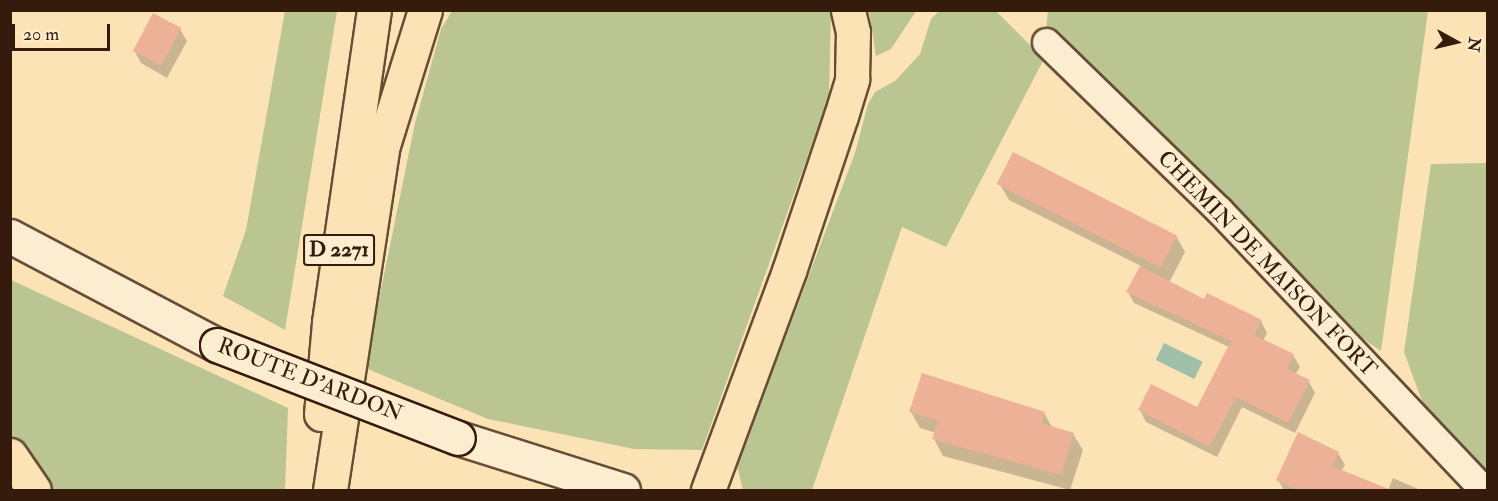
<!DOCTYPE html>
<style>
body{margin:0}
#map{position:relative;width:1498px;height:501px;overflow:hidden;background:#fce3b6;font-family:"IM FELL Double Pica",serif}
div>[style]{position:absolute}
.green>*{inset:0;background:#bac592}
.water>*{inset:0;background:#a0bfa8;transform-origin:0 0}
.shadow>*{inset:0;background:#0003}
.building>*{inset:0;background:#ecb197;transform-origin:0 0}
.roads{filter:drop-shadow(2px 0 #674d36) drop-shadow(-2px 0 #674d36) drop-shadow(0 2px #674d36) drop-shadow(0 -2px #674d36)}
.minor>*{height:27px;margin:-13.5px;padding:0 13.5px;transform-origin:13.5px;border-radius:13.5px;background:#fdedd0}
.secondary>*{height:33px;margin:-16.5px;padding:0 16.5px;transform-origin:16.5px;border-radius:16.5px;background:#fdedd0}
.trunk>*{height:33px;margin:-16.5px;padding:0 16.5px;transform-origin:16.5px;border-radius:16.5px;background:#fce3b6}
.bridges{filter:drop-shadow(2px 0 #351b0c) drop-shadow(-2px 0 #351b0c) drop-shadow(0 2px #351b0c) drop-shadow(0 -2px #351b0c)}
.secondary-bridge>*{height:33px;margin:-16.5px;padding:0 16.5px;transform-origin:16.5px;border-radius:16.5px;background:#fdedd0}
span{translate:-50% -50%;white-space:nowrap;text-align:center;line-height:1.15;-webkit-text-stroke:4.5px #fdedd0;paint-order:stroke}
.shield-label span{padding:2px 4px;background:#fdedd0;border:2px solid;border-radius:4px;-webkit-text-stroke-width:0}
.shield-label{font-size:21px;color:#351b0c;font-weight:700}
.street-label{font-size:22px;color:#351b0c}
.frame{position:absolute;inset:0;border:12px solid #351b0c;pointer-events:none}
.north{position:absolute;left:1426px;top:12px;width:60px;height:60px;-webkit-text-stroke:4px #fdedd0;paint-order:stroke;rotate:98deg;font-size:16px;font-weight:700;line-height:24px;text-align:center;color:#351b0c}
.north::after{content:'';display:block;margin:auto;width:21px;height:27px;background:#351b0c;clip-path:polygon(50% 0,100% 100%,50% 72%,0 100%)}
.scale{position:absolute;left:12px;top:24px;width:98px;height:27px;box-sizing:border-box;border:3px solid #351b0c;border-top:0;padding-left:8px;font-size:18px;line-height:21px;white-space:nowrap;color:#351b0c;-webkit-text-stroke:4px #fdedd0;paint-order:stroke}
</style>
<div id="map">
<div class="green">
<i style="clip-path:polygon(285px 11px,337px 11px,285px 330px,223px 296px,246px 230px)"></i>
<i style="clip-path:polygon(452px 11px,831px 11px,829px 97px,702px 450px,634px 449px,488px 419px,365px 368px,415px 123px,441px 29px)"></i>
<i style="clip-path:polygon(869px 11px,869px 10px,916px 11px,891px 49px,876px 56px)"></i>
<i style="clip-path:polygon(939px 11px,996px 11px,1044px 59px,946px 247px,902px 227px,812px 490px,743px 490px,737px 466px,855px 153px,868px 104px,875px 92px,895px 81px,920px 54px,931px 19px)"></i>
<i style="clip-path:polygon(1048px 11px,1428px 11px,1381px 351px,1350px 330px,1046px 29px)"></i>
<i style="clip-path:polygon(1487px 163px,1487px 477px,1422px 401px,1404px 352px,1431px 164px)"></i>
<i style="clip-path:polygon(11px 280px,288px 408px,285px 490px,45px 490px,11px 437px)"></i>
</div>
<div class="water">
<i style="left:1164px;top:343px;width:43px;height:19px;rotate:26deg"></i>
</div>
<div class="shadow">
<i style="clip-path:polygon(180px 29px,187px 41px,167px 78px,141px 63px,134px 50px)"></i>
<i style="clip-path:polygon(999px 183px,1176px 236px,1185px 252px,1169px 283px,1205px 301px,1261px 321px,1267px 333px,1263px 341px,1293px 355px,1300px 367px,1295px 375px,1309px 382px,1315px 393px,1295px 433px,1242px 407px,1217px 457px,1146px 422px,1140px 410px,1197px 409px,1229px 347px,1134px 303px,1128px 292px,1141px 266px,1009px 200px)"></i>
<i style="clip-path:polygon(911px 412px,1044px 413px,1052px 427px,1073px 434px,1083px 450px,1070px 490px,943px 456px,934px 439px,936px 433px,920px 428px)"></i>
<i style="clip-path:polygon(1338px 453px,1345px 465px,1341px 471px,1388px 490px,1284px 490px,1278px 480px)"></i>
<i style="clip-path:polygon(1393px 478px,1420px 490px,1388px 490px)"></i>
</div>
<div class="building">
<i style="left:153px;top:13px;width:32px;height:43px;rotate:28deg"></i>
<i style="left:1013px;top:152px;width:184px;height:36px;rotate:27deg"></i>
<i style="clip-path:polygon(1140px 266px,1204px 299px,1207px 293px,1262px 320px,1254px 335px,1294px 354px,1287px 369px,1310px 380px,1288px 423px,1236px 397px,1210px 447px,1138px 410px,1151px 384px,1197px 407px,1231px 341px,1126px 292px)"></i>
<i style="clip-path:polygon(922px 373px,1045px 412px,1042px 423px,1074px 433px,1061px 475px,932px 439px,938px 421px,909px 412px)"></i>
<i style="clip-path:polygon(1298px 432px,1339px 452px,1332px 466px,1391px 490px,1297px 490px,1276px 480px)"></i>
</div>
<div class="roads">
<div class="minor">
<i style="left:1046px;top:42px;width:241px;rotate:44.2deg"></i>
<i style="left:1219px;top:210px;width:386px;rotate:46.6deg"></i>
</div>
<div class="secondary">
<i style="left:10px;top:236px;width:234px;rotate:27.8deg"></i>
<i style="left:458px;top:438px;width:173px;rotate:17.5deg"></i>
</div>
<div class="trunk">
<i style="left:321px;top:414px;width:92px;rotate:-85deg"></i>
<i style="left:329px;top:322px;width:315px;rotate:-81.8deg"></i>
<i style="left:10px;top:455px;width:42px;rotate:55.6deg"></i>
<i style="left:330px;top:490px;width:349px;rotate:-81.3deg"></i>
<i style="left:383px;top:145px;width:141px;rotate:-72.7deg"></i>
<i style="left:708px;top:490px;width:233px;rotate:-69.7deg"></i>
<i style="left:789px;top:271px;width:163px;rotate:-71.5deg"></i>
<i style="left:841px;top:116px;width:39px;rotate:-73deg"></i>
<i style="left:852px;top:79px;width:47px;rotate:-88.8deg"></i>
<i style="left:853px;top:32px;width:23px;rotate:-103deg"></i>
</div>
</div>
<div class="bridges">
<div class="secondary-bridge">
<i style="left:217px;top:345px;width:258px;rotate:21.1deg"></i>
</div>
</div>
<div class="shield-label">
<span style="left:339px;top:250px">D 2271</span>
</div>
<div class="street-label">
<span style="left:1267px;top:264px;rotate:46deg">CHEMIN DE MAISON FORT</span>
<span style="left:310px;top:380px;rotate:21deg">ROUTE D'ARDON</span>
</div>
<div class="frame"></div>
<div class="north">N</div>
<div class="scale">20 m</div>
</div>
